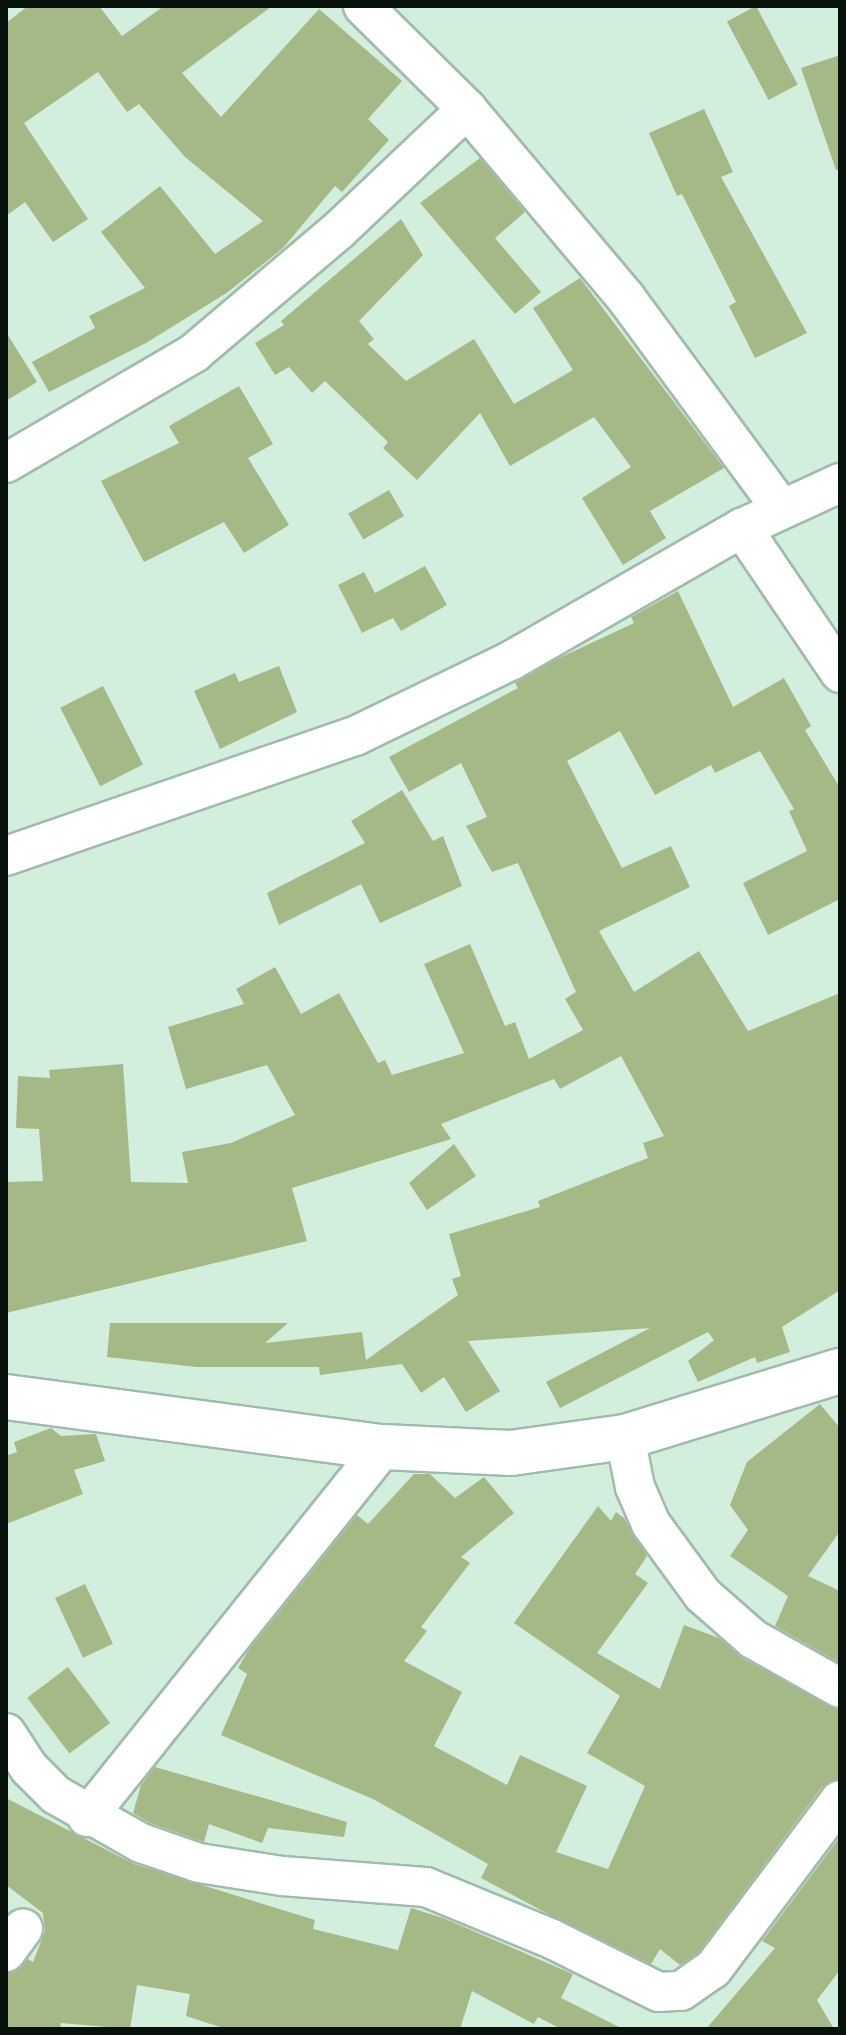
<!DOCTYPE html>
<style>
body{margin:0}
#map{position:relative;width:846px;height:2035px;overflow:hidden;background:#d2eedd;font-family:"Asap Condensed",sans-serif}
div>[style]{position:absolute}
.building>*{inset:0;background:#a5b987;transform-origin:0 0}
.roads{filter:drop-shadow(2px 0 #a0bbab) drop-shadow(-2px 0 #a0bbab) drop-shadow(0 2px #a0bbab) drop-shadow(0 -2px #a0bbab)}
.street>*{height:38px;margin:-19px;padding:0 19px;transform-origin:19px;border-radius:19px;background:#fff}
.secondary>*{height:44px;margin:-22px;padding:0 22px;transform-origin:22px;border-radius:22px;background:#fff}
span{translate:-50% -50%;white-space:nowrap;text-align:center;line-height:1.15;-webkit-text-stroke:8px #dffbea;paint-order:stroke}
.frame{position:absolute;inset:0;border:8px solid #08120d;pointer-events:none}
</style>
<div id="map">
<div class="building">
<i style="clip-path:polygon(28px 6px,99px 6px,122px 36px,164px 6px,272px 6px,182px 73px,221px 117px,319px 9px,402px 81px,368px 119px,389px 140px,342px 192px,335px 186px,283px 248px,228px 292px,146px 343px,49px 392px,32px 362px,95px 328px,89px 316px,145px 288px,101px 232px,160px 186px,215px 254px,263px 221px,185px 157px,139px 104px,127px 112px,98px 72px,24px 123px,88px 219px,53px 242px,25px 202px,6px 216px,6px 23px)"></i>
<i style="left:756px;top:6px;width:89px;height:33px;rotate:62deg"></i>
<i style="clip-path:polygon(840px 55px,840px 169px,836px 170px,801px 68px)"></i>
<i style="clip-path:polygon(704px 109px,733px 172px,721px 177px,807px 333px,755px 358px,729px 306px,736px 302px,682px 194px,677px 196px,649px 133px)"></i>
<i style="clip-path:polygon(480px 158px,525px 212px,495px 238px,541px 292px,515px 314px,420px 203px)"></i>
<i style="clip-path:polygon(401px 219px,423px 255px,359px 321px,374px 339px,368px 344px,406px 381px,474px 339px,514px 404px,573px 370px,533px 308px,580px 278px,724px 468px,650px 511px,666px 538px,623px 565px,582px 498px,631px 467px,594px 417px,510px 466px,480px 413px,417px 480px,383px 448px,388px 442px,325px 381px,312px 393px,289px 367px,275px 375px,255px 343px,284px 325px,281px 321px)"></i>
<i style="clip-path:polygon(6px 332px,37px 382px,6px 401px)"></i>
<i style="clip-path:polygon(239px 386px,273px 444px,248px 458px,289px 525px,244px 553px,224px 522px,144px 562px,101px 481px,179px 443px,169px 426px)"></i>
<i style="left:389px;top:490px;width:30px;height:47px;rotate:60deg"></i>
<i style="clip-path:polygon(425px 566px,447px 605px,401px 631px,393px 618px,362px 633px,338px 585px,364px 572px,375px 593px)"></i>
<i style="clip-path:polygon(678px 591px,733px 707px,784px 678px,811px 726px,805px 730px,840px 788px,840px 899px,768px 935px,743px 883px,807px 851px,789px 811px,794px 809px,760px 751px,715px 773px,711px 765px,655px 795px,620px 731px,567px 761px,622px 868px,671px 846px,690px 887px,599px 931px,634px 992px,699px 951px,748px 1031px,840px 993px,840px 1290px,782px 1327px,790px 1352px,757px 1363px,755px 1357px,698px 1382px,688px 1361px,714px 1340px,708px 1332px,560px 1408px,546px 1382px,650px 1328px,468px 1341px,500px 1391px,466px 1412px,444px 1377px,421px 1393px,402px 1364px,320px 1375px,319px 1367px,196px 1367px,107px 1357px,110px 1323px,288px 1323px,265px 1343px,362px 1332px,366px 1360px,458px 1295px,452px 1279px,461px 1276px,449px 1234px,540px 1207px,538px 1201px,648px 1158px,643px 1143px,664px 1136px,621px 1056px,560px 1089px,554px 1079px,441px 1124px,451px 1139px,292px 1188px,307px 1241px,6px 1313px,6px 1182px,43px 1181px,39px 1129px,16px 1128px,18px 1076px,50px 1078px,49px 1070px,123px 1064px,131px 1182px,188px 1183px,182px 1152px,231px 1143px,295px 1115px,267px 1065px,186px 1089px,168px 1027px,244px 1004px,236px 989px,275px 967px,301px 1014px,339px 993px,378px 1063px,385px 1060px,392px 1075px,464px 1053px,424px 964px,470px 944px,505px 1026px,515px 1022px,529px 1059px,583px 1030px,565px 999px,576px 992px,518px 863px,492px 872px,466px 826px,487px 817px,461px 763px,409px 792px,389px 757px,518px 688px,515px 683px,555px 660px,634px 623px,631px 617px)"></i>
<i style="clip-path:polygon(279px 666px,297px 712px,220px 749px,194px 691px,235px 673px,239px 682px)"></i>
<i style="left:103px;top:686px;width:88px;height:48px;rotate:63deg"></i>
<i style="clip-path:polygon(402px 790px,433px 841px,443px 836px,462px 886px,380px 923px,361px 884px,279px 925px,267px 893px,365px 843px,351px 821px)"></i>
<i style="clip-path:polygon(454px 1144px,476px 1176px,427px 1210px,409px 1183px)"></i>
<i style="clip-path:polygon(820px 1404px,840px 1428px,840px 1531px,808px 1576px,840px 1591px,840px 1663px,775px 1626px,788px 1596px,730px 1556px,748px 1530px,730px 1505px,747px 1462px)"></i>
<i style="clip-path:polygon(51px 1428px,61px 1436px,96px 1434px,105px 1461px,74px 1470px,83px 1494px,6px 1524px,6px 1456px,17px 1452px,14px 1442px)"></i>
<i style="clip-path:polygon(414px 1474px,430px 1474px,455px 1498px,484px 1477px,514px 1513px,461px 1557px,470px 1563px,421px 1627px,427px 1631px,404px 1661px,462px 1692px,434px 1746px,507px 1785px,520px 1755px,587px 1786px,556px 1852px,608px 1869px,645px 1786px,587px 1753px,620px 1696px,514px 1623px,598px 1506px,611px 1521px,616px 1512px,624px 1518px,647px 1556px,635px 1574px,648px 1583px,597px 1653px,660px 1689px,684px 1625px,719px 1638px,742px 1658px,840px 1710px,840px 1778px,822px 1787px,698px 1953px,680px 1965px,660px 1949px,651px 1964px,548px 1914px,481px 1878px,488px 1864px,373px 1799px,221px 1735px,247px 1674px,238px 1668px,248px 1651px,357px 1515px,368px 1524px)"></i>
<i style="left:85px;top:1584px;width:66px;height:33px;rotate:65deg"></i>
<i style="left:68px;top:1667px;width:70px;height:51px;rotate:53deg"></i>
<i style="clip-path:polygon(155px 1767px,347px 1822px,344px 1837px,268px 1828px,262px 1843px,209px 1824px,204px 1842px,150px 1823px,133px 1813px,141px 1785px)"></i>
<i style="clip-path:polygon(6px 1798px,134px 1864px,315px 1920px,313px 1929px,398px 1950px,411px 1908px,443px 1918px,573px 1974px,561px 1998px,623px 2029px,561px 2029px,538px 2017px,534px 2024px,472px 1991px,460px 2029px,226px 2029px,186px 2016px,190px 1994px,137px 1985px,130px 2029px,61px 2023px,60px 2029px,6px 2029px,6px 1974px,28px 1959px,33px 1962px,45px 1931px,43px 1913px,6px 1885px)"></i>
<i style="clip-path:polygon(840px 1837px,840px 1970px,817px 2000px,834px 2029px,706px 2029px,775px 1948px,762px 1941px)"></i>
</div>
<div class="roads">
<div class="street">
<i style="left:363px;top:6px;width:146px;rotate:44.7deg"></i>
<i style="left:467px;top:109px;width:247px;rotate:49.9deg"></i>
<i style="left:626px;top:298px;width:261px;rotate:53.6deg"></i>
<i style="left:6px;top:463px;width:218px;rotate:-30.3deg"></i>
<i style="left:194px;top:353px;width:190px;rotate:-40.3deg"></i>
<i style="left:339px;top:230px;width:176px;rotate:-43.4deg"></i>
<i style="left:742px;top:528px;width:175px;rotate:55.9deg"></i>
<i style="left:6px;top:856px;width:369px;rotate:-19deg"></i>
<i style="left:355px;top:736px;width:174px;rotate:-25.8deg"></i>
<i style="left:512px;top:660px;width:265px;rotate:-29.9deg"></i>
<i style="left:742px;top:528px;width:108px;rotate:-24.7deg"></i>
<i style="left:625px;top:1437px;width:51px;rotate:78.7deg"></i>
<i style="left:635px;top:1487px;width:40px;rotate:66.6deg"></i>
<i style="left:651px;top:1524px;width:88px;rotate:53.8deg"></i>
<i style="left:703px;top:1595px;width:67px;rotate:41.3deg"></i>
<i style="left:753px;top:1639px;width:100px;rotate:29.4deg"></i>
<i style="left:6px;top:1733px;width:42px;rotate:56.7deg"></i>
<i style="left:29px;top:1768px;width:38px;rotate:45deg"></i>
<i style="left:56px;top:1795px;width:98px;rotate:29.5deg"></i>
<i style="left:141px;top:1843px;width:61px;rotate:19deg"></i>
<i style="left:199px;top:1863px;width:84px;rotate:8.9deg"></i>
<i style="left:282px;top:1876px;width:144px;rotate:4.4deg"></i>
<i style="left:426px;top:1887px;width:136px;rotate:22.4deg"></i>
<i style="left:552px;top:1939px;width:119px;rotate:26.4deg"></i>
<i style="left:659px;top:1992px;width:22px;rotate:-3deg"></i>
<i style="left:681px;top:1991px;width:39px;rotate:-35deg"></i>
<i style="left:713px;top:1969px;width:211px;rotate:-53.1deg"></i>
<i style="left:87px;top:1817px;width:474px;rotate:-51.3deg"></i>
<i style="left:6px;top:1952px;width:29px;rotate:-54deg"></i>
</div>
<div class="secondary">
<i style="left:6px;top:1397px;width:380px;rotate:7.6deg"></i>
<i style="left:383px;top:1447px;width:128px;rotate:2.7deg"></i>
<i style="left:511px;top:1453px;width:115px;rotate:-8deg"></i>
<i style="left:625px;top:1437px;width:225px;rotate:-17.1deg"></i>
</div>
</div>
<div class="frame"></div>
</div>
